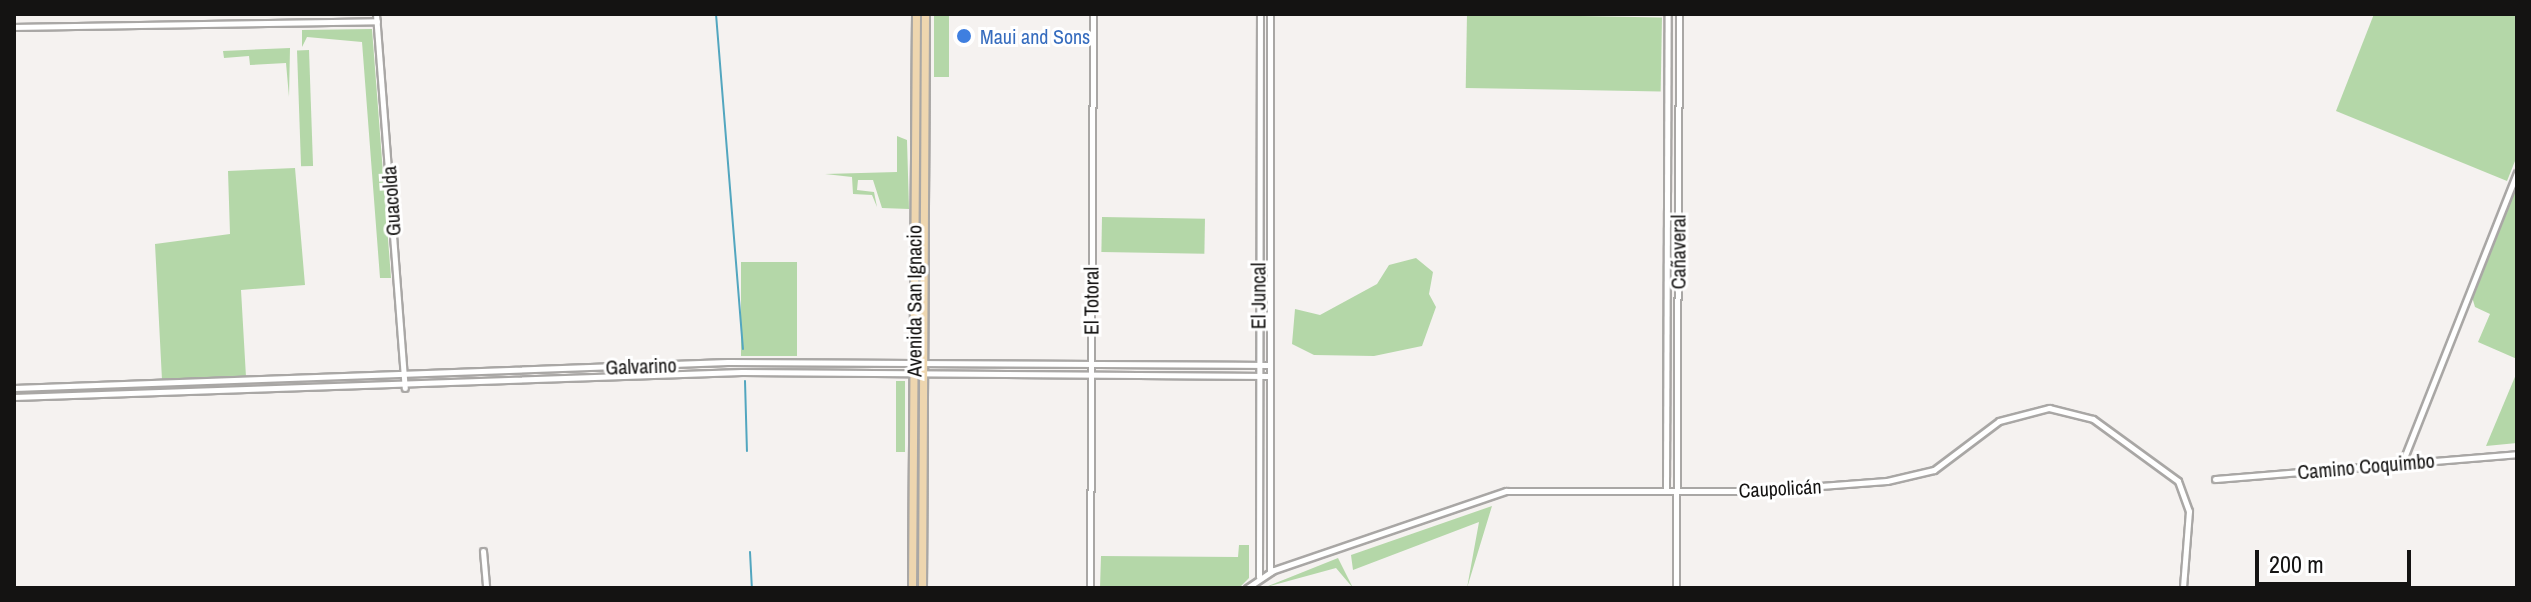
<!DOCTYPE html>
<meta charset="utf-8">
<style>
body{margin:0}
#map{position:relative;width:2531px;height:602px;overflow:hidden;background:#f5f2f0;font-family:"Archivo Narrow",sans-serif}
div>[style]{position:absolute}
.green>*{inset:0;background:#b4d7a8;transform-origin:0 0}
.stream>*{height:2px;margin:-1px;padding:0 1px;transform-origin:1px;border-radius:1px;background:#52a6bf}
.roads{filter:drop-shadow(2px 0 #a9a7a5) drop-shadow(-2px 0 #a9a7a5) drop-shadow(0 2px #a9a7a5) drop-shadow(0 -2px #a9a7a5)}
.minor>*{height:5px;margin:-2.5px;padding:0 2.5px;transform-origin:2.5px;border-radius:2.5px;background:#fff}
.major>*{height:7px;margin:-3.5px;padding:0 3.5px;transform-origin:3.5px;border-radius:3.5px;background:#eed6af}
.dots>*{width:22px;height:22px;translate:-50% -50%;box-sizing:border-box;border:4px solid #fff;border-radius:50%}
span{translate:-50% -50%;white-space:nowrap;text-align:center;line-height:1.15;-webkit-text-stroke:6px #fff;paint-order:stroke}
.shop-label{font-size:20px;color:#366cbe}
.left{translate:0 -50%;text-align:left}
.street-label{font-size:20px;color:#141312}
.frame{position:absolute;inset:0;border:16px solid #141312;pointer-events:none}
.scale{position:absolute;left:2255px;top:550px;width:156px;height:36px;box-sizing:border-box;border:4px solid #141312;border-top:0;padding-left:10px;font-size:24px;line-height:28px;white-space:nowrap;color:#141312;-webkit-text-stroke:6px #fff;paint-order:stroke}
</style>
<div id="map">
<div class="green">
<i style="left:934px;top:14px;width:15px;height:63px"></i>
<i style="left:1467px;top:14px;width:195px;height:74px;rotate:1deg"></i>
<i style="clip-path:polygon(2374px 14px,2517px 14px,2517px 156px,2507px 181px,2336px 111px)"></i>
<i style="clip-path:polygon(372px 29px,391px 278px,380px 278px,362px 42px,307px 37px,302px 47px,302px 30px)"></i>
<i style="clip-path:polygon(290px 48px,289px 97px,286px 63px,250px 65px,249px 56px,224px 58px,223px 51px)"></i>
<i style="left:309px;top:50px;width:116px;height:12px;rotate:88deg"></i>
<i style="clip-path:polygon(897px 136px,907px 140px,909px 209px,882px 208px,873px 180px,858px 180px,857px 190px,874px 192px,877px 207px,872px 195px,853px 194px,852px 177px,825px 174px,897px 172px)"></i>
<i style="clip-path:polygon(295px 168px,305px 285px,241px 290px,246px 377px,162px 380px,155px 244px,230px 234px,228px 171px)"></i>
<i style="clip-path:polygon(2517px 184px,2517px 359px,2478px 342px,2490px 314px,2475px 307px,2472px 297px)"></i>
<i style="left:1102px;top:217px;width:103px;height:35px;rotate:1deg"></i>
<i style="clip-path:polygon(1416px 258px,1433px 272px,1429px 294px,1436px 307px,1422px 346px,1374px 356px,1314px 355px,1292px 344px,1295px 309px,1320px 315px,1377px 284px,1389px 265px)"></i>
<i style="left:741px;top:262px;width:56px;height:94px"></i>
<i style="clip-path:polygon(2517px 372px,2517px 443px,2486px 446px)"></i>
<i style="left:896px;top:381px;width:9px;height:71px"></i>
<i style="clip-path:polygon(1492px 506px,1467px 588px,1479px 522px,1353px 570px,1351px 555px)"></i>
<i style="clip-path:polygon(1239px 545px,1249px 545px,1249px 578px,1239px 588px,1100px 588px,1101px 556px,1238px 557px)"></i>
<i style="clip-path:polygon(1338px 558px,1353px 588px,1336px 568px,1263px 588px)"></i>
</div>
<div class="stream">
<i style="left:716px;top:14px;width:336px;rotate:85.4deg"></i>
<i style="left:745px;top:381px;width:70px;rotate:88.4deg"></i>
<i style="left:750px;top:552px;width:36px;rotate:87deg"></i>
</div>
<div class="roads">
<div class="minor">
<i style="left:376px;top:14px;width:375px;rotate:85.6deg"></i>
<i style="left:14px;top:27px;width:363px;rotate:-0.9deg"></i>
<i style="left:14px;top:388px;width:714px;rotate:-2.09deg"></i>
<i style="left:728px;top:362px;width:540px;rotate:0.32deg"></i>
<i style="left:14px;top:397px;width:728px;rotate:-1.97deg"></i>
<i style="left:742px;top:372px;width:526px;rotate:0.44deg"></i>
<i style="left:2402px;top:463px;width:312px;rotate:-68.4deg"></i>
<i style="left:2215px;top:479px;width:303px;rotate:-4.7deg"></i>
<i style="left:1666px;top:489px;width:475px;rotate:-89.8deg"></i>
<i style="left:483px;top:551px;width:37px;rotate:85deg"></i>
<i style="left:1270px;top:572px;width:558px;rotate:-90deg"></i>
<i style="left:1259px;top:577px;width:563px;rotate:-89.9deg"></i>
<i style="left:1090px;top:588px;width:574px;rotate:-89.7deg"></i>
<i style="left:1247px;top:588px;width:32px;rotate:-34deg"></i>
<i style="left:1274px;top:570px;width:245px;rotate:-18.8deg"></i>
<i style="left:1506px;top:491px;width:248px"></i>
<i style="left:1754px;top:491px;width:133px;rotate:-4.3deg"></i>
<i style="left:1887px;top:481px;width:48px;rotate:-13.2deg"></i>
<i style="left:1934px;top:470px;width:81px;rotate:-37deg"></i>
<i style="left:1999px;top:421px;width:52px;rotate:-14.6deg"></i>
<i style="left:2049px;top:408px;width:45px;rotate:14deg"></i>
<i style="left:2093px;top:419px;width:105px;rotate:36.1deg"></i>
<i style="left:2178px;top:481px;width:32px;rotate:70deg"></i>
<i style="left:2189px;top:511px;width:77px;rotate:94.5deg"></i>
<i style="left:1676px;top:588px;width:574px;rotate:-89.7deg"></i>
</div>
<div class="major">
<i style="left:912px;top:588px;width:574px;rotate:-89.6deg"></i>
<i style="left:922px;top:588px;width:574px;rotate:-89.7deg"></i>
</div>
</div>
<div class="dots">
<i style="left:964px;top:36px;background:#3f7fe0"></i>
</div>
<div class="shop-label">
<span class="left" style="left:980px;top:36px">Maui and Sons</span>
</div>
<div class="street-label">
<span style="left:391px;top:201px;rotate:-94deg">Guacolda</span>
<span style="left:1678px;top:252px;rotate:-90deg">Cañaveral</span>
<span style="left:1258px;top:296px;rotate:-90deg">El Juncal</span>
<span style="left:914px;top:301px;rotate:-90deg">Avenida San Ignacio</span>
<span style="left:1091px;top:301px;rotate:-90deg">El Totoral</span>
<span style="left:641px;top:366px;rotate:-2deg">Galvarino</span>
<span style="left:2366px;top:466px;rotate:-5deg">Camino Coquimbo</span>
<span style="left:1780px;top:488px;rotate:-3deg">Caupolicán</span>
</div>
<div class="frame"></div>
<div class="scale">200 m</div>
</div>
